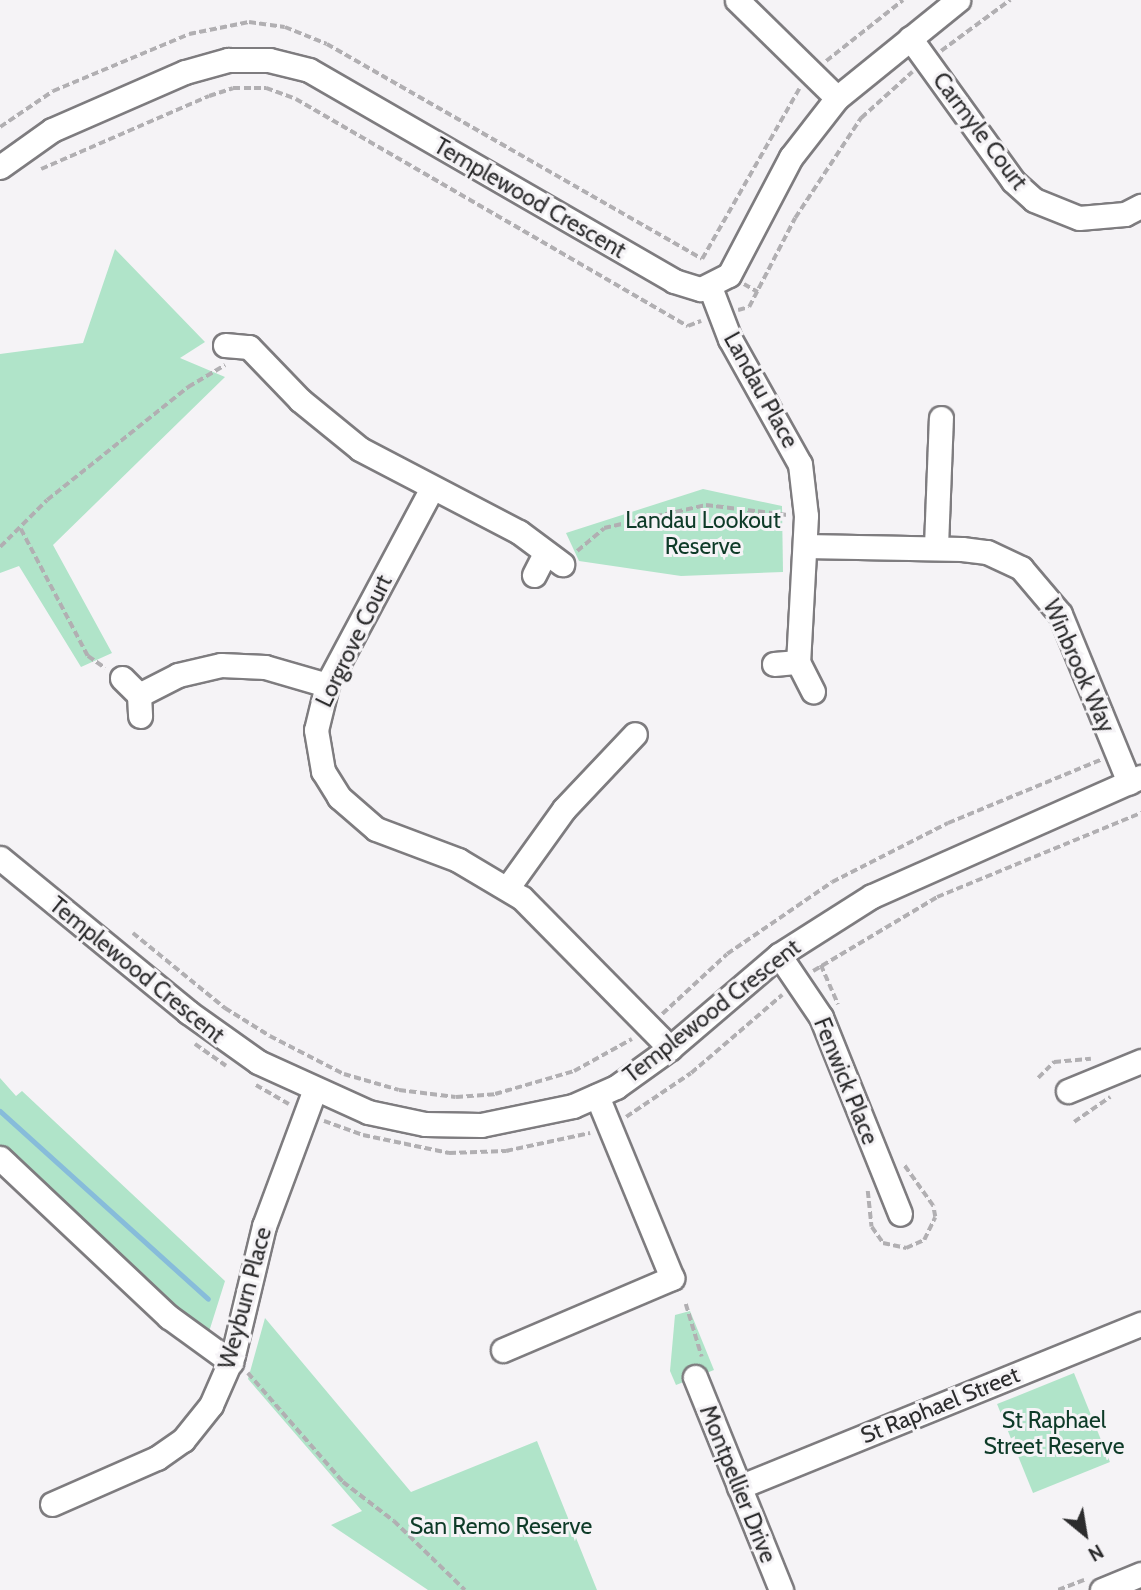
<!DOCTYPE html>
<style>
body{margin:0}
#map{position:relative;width:1141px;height:1590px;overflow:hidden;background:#f5f3f6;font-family:Cabin,sans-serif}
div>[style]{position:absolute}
.green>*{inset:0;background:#b0e4c9;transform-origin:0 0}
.stream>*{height:5px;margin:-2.5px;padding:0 2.5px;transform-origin:2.5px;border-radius:2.5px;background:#87bcda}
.path>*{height:3.5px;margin-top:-1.75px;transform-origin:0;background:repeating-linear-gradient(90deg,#b1afb2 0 7px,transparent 0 10.5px)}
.roads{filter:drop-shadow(2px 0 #7e7c7f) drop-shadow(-2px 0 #7e7c7f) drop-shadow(0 2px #7e7c7f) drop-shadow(0 -2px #7e7c7f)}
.minor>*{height:23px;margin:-11.5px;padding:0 11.5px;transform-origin:11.5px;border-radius:11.5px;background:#fff}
span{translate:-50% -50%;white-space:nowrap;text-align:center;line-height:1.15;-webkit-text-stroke:6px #f5f3f6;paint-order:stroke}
.street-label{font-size:23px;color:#2c2c2d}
.park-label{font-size:23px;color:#0e3b28}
.north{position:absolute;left:1050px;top:1499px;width:70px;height:70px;-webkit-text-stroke:5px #f5f3f6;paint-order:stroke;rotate:150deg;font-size:19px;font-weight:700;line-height:28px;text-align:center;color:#2c2c2d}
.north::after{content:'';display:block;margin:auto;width:24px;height:32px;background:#2c2c2d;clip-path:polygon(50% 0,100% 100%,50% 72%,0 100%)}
</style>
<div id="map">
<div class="green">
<i style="clip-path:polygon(115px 249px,205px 342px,180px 358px,225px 377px,53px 545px,112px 653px,81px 667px,19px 566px,0 573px,0 354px,83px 343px)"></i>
<i style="clip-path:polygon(703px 489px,782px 506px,783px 572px,681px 576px,579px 561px,566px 533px)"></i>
<i style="clip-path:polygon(0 1078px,16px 1096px,22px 1091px,225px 1281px,208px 1335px,0 1146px)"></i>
<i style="clip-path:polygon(690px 1311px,714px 1370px,676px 1385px,670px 1371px,675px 1315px)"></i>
<i style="clip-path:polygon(265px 1318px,411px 1492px,537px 1441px,597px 1590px,428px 1590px,331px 1525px,362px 1511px,248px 1379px)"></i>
<i style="left:1074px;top:1373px;width:96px;height:83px;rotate:68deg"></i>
</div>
<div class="stream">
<i style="left:0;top:1111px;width:280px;rotate:42.1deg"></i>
</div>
<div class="path">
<i style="left:941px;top:51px;width:86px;rotate:-36.5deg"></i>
<i style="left:826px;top:61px;width:98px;rotate:-38.4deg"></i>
<i style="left:0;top:127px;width:64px;rotate:-34.2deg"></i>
<i style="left:53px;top:91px;width:147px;rotate:-22.7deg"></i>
<i style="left:189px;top:34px;width:61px;rotate:-11.3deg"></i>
<i style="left:249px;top:22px;width:36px;rotate:8deg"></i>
<i style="left:285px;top:27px;width:45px;rotate:22deg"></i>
<i style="left:327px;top:44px;width:432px;rotate:29.8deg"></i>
<i style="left:41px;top:169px;width:183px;rotate:-23.5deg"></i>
<i style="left:209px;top:96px;width:25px;rotate:-18deg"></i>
<i style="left:233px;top:88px;width:33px"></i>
<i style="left:266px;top:88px;width:32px;rotate:20deg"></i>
<i style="left:296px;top:99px;width:453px;rotate:30.1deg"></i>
<i style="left:688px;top:326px;width:14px;rotate:-21deg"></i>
<i style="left:702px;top:259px;width:196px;rotate:-60.3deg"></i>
<i style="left:744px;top:284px;width:16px;rotate:30deg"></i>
<i style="left:738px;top:310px;width:11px;rotate:-15deg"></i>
<i style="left:749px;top:307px;width:100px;rotate:-62.7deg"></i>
<i style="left:795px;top:218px;width:120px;rotate:-56.6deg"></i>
<i style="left:861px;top:118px;width:69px;rotate:-42deg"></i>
<i style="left:21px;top:529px;width:144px;rotate:62.2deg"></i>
<i style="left:88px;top:656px;width:21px;rotate:35deg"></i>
<i style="left:0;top:547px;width:66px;rotate:-45deg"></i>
<i style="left:47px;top:500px;width:181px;rotate:-38.7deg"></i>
<i style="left:188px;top:387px;width:43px;rotate:-30.7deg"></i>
<i style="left:577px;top:551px;width:35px;rotate:-40deg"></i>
<i style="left:604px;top:528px;width:105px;rotate:-12.7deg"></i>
<i style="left:706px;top:505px;width:82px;rotate:7deg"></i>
<i style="left:133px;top:933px;width:119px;rotate:39.2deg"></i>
<i style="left:225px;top:1008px;width:53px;rotate:31.9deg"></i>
<i style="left:270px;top:1036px;width:83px;rotate:27.2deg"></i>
<i style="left:344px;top:1074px;width:57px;rotate:16.2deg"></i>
<i style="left:399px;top:1090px;width:57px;rotate:7deg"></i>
<i style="left:456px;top:1097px;width:39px;rotate:-4deg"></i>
<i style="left:495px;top:1094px;width:82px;rotate:-16.2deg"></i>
<i style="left:574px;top:1071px;width:66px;rotate:-28.9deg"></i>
<i style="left:821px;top:965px;width:43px;rotate:66.4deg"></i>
<i style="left:813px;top:971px;width:144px;rotate:-30.8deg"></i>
<i style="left:937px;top:897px;width:221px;rotate:-22.4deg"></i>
<i style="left:662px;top:1014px;width:88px;rotate:-42.7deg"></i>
<i style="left:727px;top:954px;width:127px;rotate:-34.4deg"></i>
<i style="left:832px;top:882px;width:130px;rotate:-27deg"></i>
<i style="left:948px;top:823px;width:165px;rotate:-22.5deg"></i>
<i style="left:195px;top:1044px;width:38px;rotate:35deg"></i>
<i style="left:1038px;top:1078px;width:23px;rotate:-45deg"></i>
<i style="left:1054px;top:1062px;width:37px;rotate:-5deg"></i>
<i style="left:256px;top:1085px;width:38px;rotate:30deg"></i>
<i style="left:626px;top:1117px;width:78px;rotate:-34.1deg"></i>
<i style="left:691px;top:1073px;width:120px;rotate:-40.6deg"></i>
<i style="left:324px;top:1121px;width:41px;rotate:19.7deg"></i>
<i style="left:363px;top:1135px;width:88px;rotate:11.8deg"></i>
<i style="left:449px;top:1153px;width:57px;rotate:-2deg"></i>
<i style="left:506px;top:1151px;width:86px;rotate:-12.1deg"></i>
<i style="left:1074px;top:1122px;width:44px;rotate:-34.8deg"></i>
<i style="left:868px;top:1191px;width:36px;rotate:84deg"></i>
<i style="left:872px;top:1227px;width:19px;rotate:55deg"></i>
<i style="left:883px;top:1243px;width:24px;rotate:12deg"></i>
<i style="left:906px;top:1248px;width:20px;rotate:-24deg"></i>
<i style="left:924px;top:1240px;width:25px;rotate:-64deg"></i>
<i style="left:935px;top:1217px;width:11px;rotate:-100deg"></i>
<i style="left:933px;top:1206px;width:52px;rotate:-125.5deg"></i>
<i style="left:686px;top:1304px;width:55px;rotate:73.2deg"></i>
<i style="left:248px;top:1373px;width:145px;rotate:48.9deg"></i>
<i style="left:343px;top:1482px;width:64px;rotate:37.4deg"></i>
<i style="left:394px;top:1521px;width:99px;rotate:44.2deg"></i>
<i style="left:1058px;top:1590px;width:28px;rotate:-21deg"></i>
</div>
<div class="roads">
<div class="minor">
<i style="left:737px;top:0;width:140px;rotate:44.4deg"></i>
<i style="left:910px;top:38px;width:176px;rotate:54.2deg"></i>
<i style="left:1013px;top:181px;width:28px;rotate:42deg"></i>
<i style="left:1034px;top:200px;width:48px;rotate:21.8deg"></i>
<i style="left:1079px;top:218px;width:46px;rotate:-5deg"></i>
<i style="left:1125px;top:214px;width:18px;rotate:-27deg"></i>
<i style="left:0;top:167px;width:64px;rotate:-35.4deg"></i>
<i style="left:52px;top:130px;width:145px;rotate:-23.6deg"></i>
<i style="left:185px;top:72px;width:45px;rotate:-15.6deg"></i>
<i style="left:228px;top:60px;width:41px"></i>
<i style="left:269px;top:60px;width:41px;rotate:14deg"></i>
<i style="left:309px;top:70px;width:422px;rotate:30deg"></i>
<i style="left:674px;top:281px;width:28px;rotate:17deg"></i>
<i style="left:701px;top:289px;width:31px;rotate:-27deg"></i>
<i style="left:729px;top:275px;width:133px;rotate:-62.3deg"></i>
<i style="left:791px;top:157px;width:75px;rotate:-52.1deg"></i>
<i style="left:837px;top:98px;width:156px;rotate:-39deg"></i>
<i style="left:710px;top:287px;width:56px;rotate:69deg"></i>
<i style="left:730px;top:339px;width:143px;rotate:60.8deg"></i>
<i style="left:800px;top:464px;width:52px;rotate:83.4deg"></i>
<i style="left:806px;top:516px;width:146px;rotate:93.1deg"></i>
<i style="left:798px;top:662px;width:33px;rotate:63deg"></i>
<i style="left:225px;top:345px;width:24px;rotate:5deg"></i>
<i style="left:249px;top:347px;width:74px;rotate:46.1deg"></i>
<i style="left:300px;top:400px;width:77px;rotate:39.2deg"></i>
<i style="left:360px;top:449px;width:179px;rotate:27.6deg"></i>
<i style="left:519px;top:532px;width:54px;rotate:36.7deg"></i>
<i style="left:432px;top:488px;width:223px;rotate:118.1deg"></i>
<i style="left:327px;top:685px;width:46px;rotate:103.7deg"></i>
<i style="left:316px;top:730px;width:42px;rotate:80.3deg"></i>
<i style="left:323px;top:771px;width:31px;rotate:58deg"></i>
<i style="left:339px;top:797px;width:49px;rotate:40.9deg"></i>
<i style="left:376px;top:829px;width:88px;rotate:20.7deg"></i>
<i style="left:458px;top:860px;width:74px;rotate:30.7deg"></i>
<i style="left:522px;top:898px;width:211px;rotate:45.4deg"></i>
<i style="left:805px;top:546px;width:157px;rotate:1.1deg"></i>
<i style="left:962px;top:549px;width:25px;rotate:7deg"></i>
<i style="left:987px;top:552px;width:38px;rotate:25deg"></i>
<i style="left:1021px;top:568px;width:60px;rotate:49.7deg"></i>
<i style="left:1060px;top:614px;width:182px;rotate:67.7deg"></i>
<i style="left:936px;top:546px;width:128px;rotate:-87.8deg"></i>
<i style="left:534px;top:575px;width:25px;rotate:-63deg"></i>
<i style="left:774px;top:664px;width:24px;rotate:-5deg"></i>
<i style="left:122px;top:678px;width:24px;rotate:45deg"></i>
<i style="left:139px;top:695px;width:21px;rotate:87deg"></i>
<i style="left:139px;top:695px;width:44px;rotate:-27.1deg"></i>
<i style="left:178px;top:675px;width:44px;rotate:-13.1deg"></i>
<i style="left:221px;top:665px;width:44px;rotate:2.6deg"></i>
<i style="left:265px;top:667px;width:65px;rotate:16.2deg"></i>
<i style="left:0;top:858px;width:243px;rotate:39.3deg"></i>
<i style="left:188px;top:1012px;width:86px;rotate:35.5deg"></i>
<i style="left:258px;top:1062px;width:121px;rotate:24.4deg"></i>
<i style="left:368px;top:1112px;width:58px;rotate:11.9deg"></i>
<i style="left:425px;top:1124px;width:56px;rotate:1deg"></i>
<i style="left:481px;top:1125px;width:94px;rotate:-11.7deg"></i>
<i style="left:573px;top:1106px;width:47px;rotate:-23.8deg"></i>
<i style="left:616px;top:1087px;width:67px;rotate:-35.8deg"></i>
<i style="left:670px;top:1048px;width:143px;rotate:-40.5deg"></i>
<i style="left:779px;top:955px;width:110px;rotate:-32.4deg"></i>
<i style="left:872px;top:896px;width:294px;rotate:-23.9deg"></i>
<i style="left:508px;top:887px;width:96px;rotate:-54.3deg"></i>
<i style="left:564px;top:809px;width:103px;rotate:-46.6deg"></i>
<i style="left:779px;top:955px;width:75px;rotate:55.9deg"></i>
<i style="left:821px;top:1017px;width:212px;rotate:68.1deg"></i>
<i style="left:1068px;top:1091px;width:79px;rotate:-22.3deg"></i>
<i style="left:0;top:1158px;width:232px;rotate:43.3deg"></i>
<i style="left:169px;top:1317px;width:77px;rotate:36deg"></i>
<i style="left:503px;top:1350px;width:184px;rotate:-23.1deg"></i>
<i style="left:672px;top:1278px;width:197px;rotate:-112.4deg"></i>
<i style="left:695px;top:1377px;width:230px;rotate:68deg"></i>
<i style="left:739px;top:1487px;width:434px;rotate:-22.1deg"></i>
<i style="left:52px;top:1504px;width:115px;rotate:-23.7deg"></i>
<i style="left:157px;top:1458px;width:32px;rotate:-35deg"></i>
<i style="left:183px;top:1440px;width:45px;rotate:-51.3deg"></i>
<i style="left:211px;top:1405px;width:55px;rotate:-66.3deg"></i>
<i style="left:233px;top:1355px;width:133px;rotate:-76.5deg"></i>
<i style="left:264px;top:1226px;width:146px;rotate:-69.6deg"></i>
<i style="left:1102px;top:1590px;width:42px;rotate:-22.3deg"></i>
</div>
</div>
<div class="street-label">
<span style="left:980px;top:131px;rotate:53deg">Carmyle Court</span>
<span style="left:530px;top:198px;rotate:30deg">Templewood Crescent</span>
<span style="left:761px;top:390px;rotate:61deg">Landau Place</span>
<span style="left:354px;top:641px;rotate:-64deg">Lorgrove Court</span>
<span style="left:1079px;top:666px;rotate:66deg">Winbrook Way</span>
<span style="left:137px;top:970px;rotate:39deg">Templewood Crescent</span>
<span style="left:712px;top:1011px;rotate:-38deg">Templewood Crescent</span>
<span style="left:846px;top:1081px;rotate:68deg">Fenwick Place</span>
<span style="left:245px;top:1298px;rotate:-75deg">Weyburn Place</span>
<span style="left:940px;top:1405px;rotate:-22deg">St Raphael Street</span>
<span style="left:738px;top:1484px;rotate:68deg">Montpellier Drive</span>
</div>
<div class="park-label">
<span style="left:703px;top:533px">Landau Lookout<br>Reserve</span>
<span style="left:1054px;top:1433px">St Raphael<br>Street Reserve</span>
<span style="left:501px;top:1526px">San Remo Reserve</span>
</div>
<div class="north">N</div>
</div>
